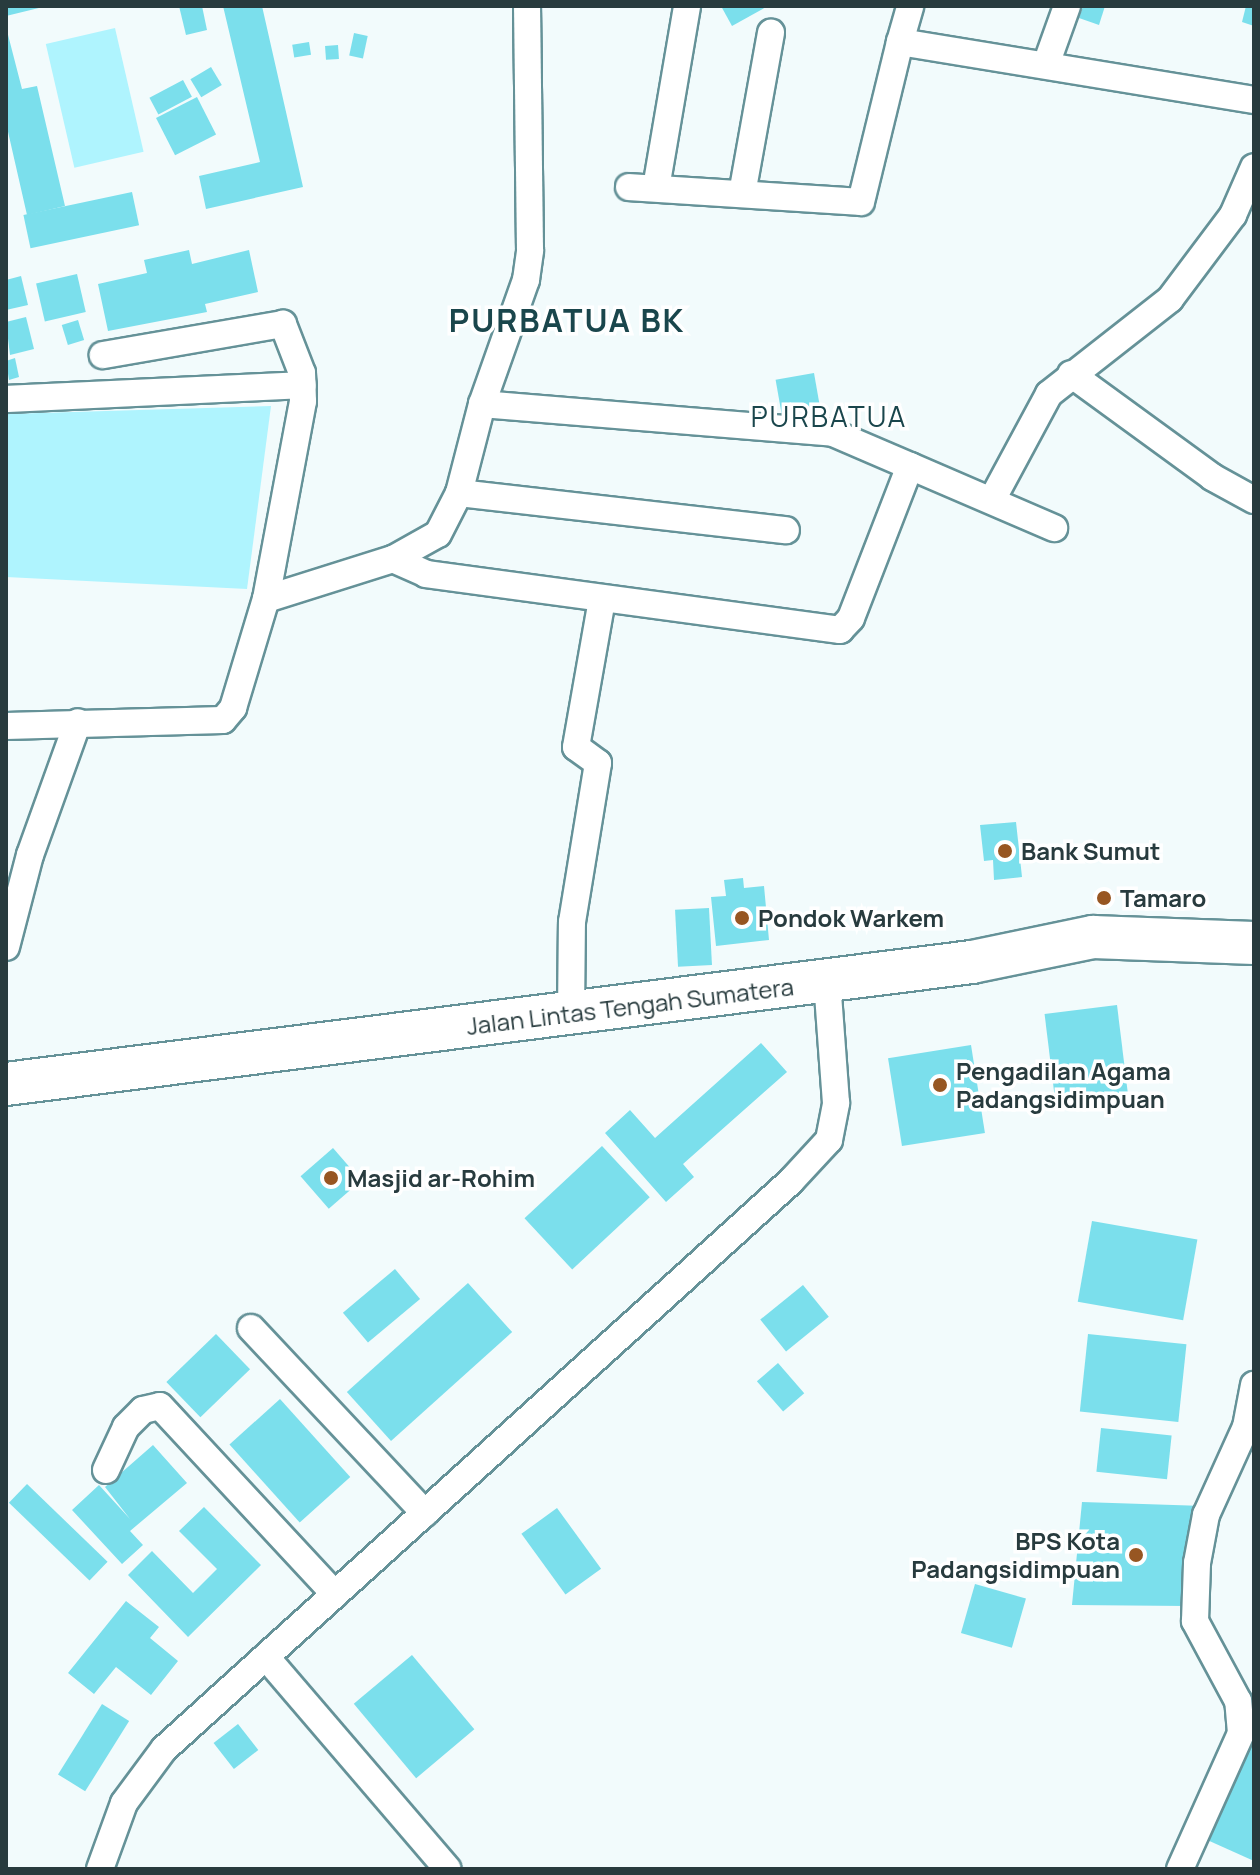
<!DOCTYPE html>
<style>
body{margin:0}
#map{position:relative;width:1260px;height:1875px;overflow:hidden;background:#f2fbfc;font-family:Manrope,sans-serif}
div>[style]{position:absolute}
.green>*{inset:0;background:#aff4fe;transform-origin:0 0}
.building>*{inset:0;background:#7bdfec;transform-origin:0 0}
.roads{filter:drop-shadow(2px 0 #659298) drop-shadow(-2px 0 #659298) drop-shadow(0 2px #659298) drop-shadow(0 -2px #659298)}
.minor>*{height:26px;margin:-13px;padding:0 13px;transform-origin:13px;border-radius:13px;background:#fff}
.trunk>*{height:42px;margin:-21px;padding:0 21px;transform-origin:21px;border-radius:21px;background:#fff}
.dots>*{width:22px;height:22px;translate:-50% -50%;box-sizing:border-box;border:4px solid #fff;border-radius:50%}
span{translate:-50% -50%;white-space:nowrap;text-align:center;line-height:1.15;-webkit-text-stroke:7px #fff;paint-order:stroke}
.poi-label{font-size:24px;color:#283b3e;font-weight:700}
.left{translate:0 -50%;text-align:left}
.right{translate:-100% -50%;text-align:right}
.street-label{font-size:24px;color:#283b3e}
.quarter-label{font-size:28px;color:#1a464c;letter-spacing:2px}
.district-label{font-size:32px;color:#1a464c;font-weight:700;letter-spacing:2px}
.frame{position:absolute;inset:0;border:8px solid #283b3e;pointer-events:none}
</style>
<div id="map">
<div class="green">
<i style="left:115px;top:28px;width:127px;height:71px;rotate:77deg"></i>
<i style="clip-path:polygon(271px 406px,247px 589px,6px 577px,6px 414px)"></i>
</div>
<div class="building">
<i style="clip-path:polygon(6px 6px,43px 6px,43px 7px,6px 16px)"></i>
<i style="clip-path:polygon(179px 6px,202px 6px,207px 30px,186px 35px)"></i>
<i style="clip-path:polygon(223px 6px,262px 6px,303px 187px,206px 209px,199px 176px,260px 162px)"></i>
<i style="clip-path:polygon(721px 6px,768px 6px,732px 26px)"></i>
<i style="clip-path:polygon(1083px 6px,1105px 6px,1099px 25px,1079px 18px)"></i>
<i style="clip-path:polygon(1246px 6px,1254px 6px,1254px 26px,1242px 22px)"></i>
<i style="clip-path:polygon(6px 27px,22px 89px,37px 86px,65px 206px,27px 215px,6px 123px)"></i>
<i style="left:354px;top:33px;width:14px;height:23px;rotate:12deg"></i>
<i style="left:309px;top:42px;width:13px;height:17px;rotate:81deg"></i>
<i style="left:338px;top:45px;width:14px;height:13px;rotate:86deg"></i>
<i style="left:211px;top:67px;width:21px;height:24px;rotate:59deg"></i>
<i style="left:183px;top:80px;width:19px;height:38px;rotate:62deg"></i>
<i style="left:197px;top:97px;width:42px;height:46px;rotate:63deg"></i>
<i style="left:132px;top:192px;width:34px;height:111px;rotate:78deg"></i>
<i style="clip-path:polygon(189px 250px,192px 264px,249px 250px,258px 292px,205px 304px,207px 312px,108px 331px,98px 284px,147px 273px,144px 260px)"></i>
<i style="left:77px;top:274px;width:39px;height:42px;rotate:77deg"></i>
<i style="clip-path:polygon(21px 276px,28px 305px,6px 310px,6px 280px)"></i>
<i style="clip-path:polygon(26px 317px,34px 349px,10px 355px,6px 322px)"></i>
<i style="left:78px;top:320px;width:21px;height:17px;rotate:73deg"></i>
<i style="clip-path:polygon(15px 358px,19px 377px,9px 380px,6px 361px)"></i>
<i style="left:814px;top:373px;width:35px;height:39px;rotate:80deg"></i>
<i style="clip-path:polygon(1016px 822px,1022px 877px,994px 880px,993px 860px,984px 861px,980px 825px)"></i>
<i style="clip-path:polygon(743px 878px,744px 888px,764px 886px,769px 940px,716px 946px,711px 897px,726px 896px,724px 880px)"></i>
<i style="left:709px;top:908px;width:57px;height:34px;rotate:87deg"></i>
<i style="left:1117px;top:1005px;width:88px;height:73px;rotate:83deg"></i>
<i style="clip-path:polygon(761px 1043px,787px 1072px,683px 1164px,694px 1177px,666px 1202px,605px 1133px,630px 1110px,655px 1138px)"></i>
<i style="left:971px;top:1045px;width:89px;height:84px;rotate:81deg"></i>
<i style="left:602px;top:1146px;width:70px;height:106px;rotate:47deg"></i>
<i style="left:333px;top:1148px;width:43px;height:43px;rotate:49deg"></i>
<i style="left:1092px;top:1221px;width:107px;height:82px;rotate:10deg"></i>
<i style="left:395px;top:1269px;width:39px;height:68px;rotate:50deg"></i>
<i style="left:468px;top:1283px;width:66px;height:163px;rotate:48deg"></i>
<i style="left:803px;top:1285px;width:41px;height:55px;rotate:51deg"></i>
<i style="left:216px;top:1334px;width:49px;height:69px;rotate:46deg"></i>
<i style="left:1088px;top:1334px;width:99px;height:78px;rotate:6deg"></i>
<i style="left:778px;top:1363px;width:40px;height:28px;rotate:49deg"></i>
<i style="left:280px;top:1399px;width:105px;height:68px;rotate:48deg"></i>
<i style="left:1101px;top:1428px;width:71px;height:44px;rotate:6deg"></i>
<i style="clip-path:polygon(153px 1445px,187px 1483px,130px 1531px,143px 1545px,122px 1564px,72px 1510px,99px 1485px,130px 1519px,105px 1487px)"></i>
<i style="left:27px;top:1484px;width:112px;height:26px;rotate:44deg"></i>
<i style="clip-path:polygon(1082px 1502px,1204px 1506px,1187px 1606px,1072px 1605px)"></i>
<i style="clip-path:polygon(204px 1507px,261px 1565px,188px 1637px,128px 1575px,152px 1551px,193px 1593px,217px 1569px,179px 1531px)"></i>
<i style="left:557px;top:1508px;width:75px;height:44px;rotate:54deg"></i>
<i style="left:975px;top:1584px;width:53px;height:51px;rotate:16deg"></i>
<i style="clip-path:polygon(126px 1601px,159px 1627px,150px 1638px,178px 1661px,151px 1695px,116px 1667px,94px 1694px,68px 1673px)"></i>
<i style="left:412px;top:1655px;width:97px;height:76px;rotate:50deg"></i>
<i style="left:102px;top:1704px;width:32px;height:83px;rotate:32deg"></i>
<i style="left:238px;top:1724px;width:33px;height:31px;rotate:52deg"></i>
<i style="clip-path:polygon(1254px 1733px,1254px 1861px,1205px 1839px)"></i>
</div>
<div class="roads">
<div class="minor">
<i style="left:900px;top:42px;width:37px;rotate:-74deg"></i>
<i style="left:1047px;top:62px;width:59px;rotate:-70.3deg"></i>
<i style="left:629px;top:187px;width:232px;rotate:3.7deg"></i>
<i style="left:861px;top:202px;width:165px;rotate:-76.3deg"></i>
<i style="left:900px;top:42px;width:359px;rotate:9.3deg"></i>
<i style="left:656px;top:188px;width:185px;rotate:-80.3deg"></i>
<i style="left:742px;top:194px;width:164px;rotate:-79.8deg"></i>
<i style="left:1071px;top:374px;width:175px;rotate:36.1deg"></i>
<i style="left:1212px;top:477px;width:48px;rotate:28.7deg"></i>
<i style="left:6px;top:399px;width:297px;rotate:-2.7deg"></i>
<i style="left:482px;top:404px;width:132px;rotate:-70.5deg"></i>
<i style="left:526px;top:280px;width:30px;rotate:-82deg"></i>
<i style="left:530px;top:250px;width:244px;rotate:-90.7deg"></i>
<i style="left:459px;top:493px;width:92px;rotate:-75.5deg"></i>
<i style="left:482px;top:404px;width:352px;rotate:4.7deg"></i>
<i style="left:833px;top:433px;width:84px;rotate:23.2deg"></i>
<i style="left:993px;top:498px;width:118px;rotate:-61.7deg"></i>
<i style="left:1049px;top:394px;width:154px;rotate:-38.1deg"></i>
<i style="left:1170px;top:299px;width:105px;rotate:-53.1deg"></i>
<i style="left:1233px;top:215px;width:52px;rotate:-66.4deg"></i>
<i style="left:393px;top:559px;width:51px;rotate:-29.1deg"></i>
<i style="left:438px;top:534px;width:46px;rotate:-62.9deg"></i>
<i style="left:459px;top:493px;width:329px;rotate:6.5deg"></i>
<i style="left:266px;top:599px;width:133px;rotate:-17.5deg"></i>
<i style="left:393px;top:559px;width:36px;rotate:24deg"></i>
<i style="left:426px;top:574px;width:418px;rotate:7.7deg"></i>
<i style="left:840px;top:630px;width:16px;rotate:-47deg"></i>
<i style="left:851px;top:618px;width:163px;rotate:-68.8deg"></i>
<i style="left:910px;top:466px;width:157px;rotate:23.3deg"></i>
<i style="left:6px;top:726px;width:217px;rotate:-1.6deg"></i>
<i style="left:223px;top:720px;width:16px;rotate:-50deg"></i>
<i style="left:233px;top:708px;width:114px;rotate:-73.2deg"></i>
<i style="left:266px;top:599px;width:201px;rotate:-79.4deg"></i>
<i style="left:303px;top:401px;width:28px;rotate:-92deg"></i>
<i style="left:302px;top:373px;width:53px;rotate:-111.2deg"></i>
<i style="left:283px;top:324px;width:183px;rotate:170.2deg"></i>
<i style="left:6px;top:947px;width:95px;rotate:-75.4deg"></i>
<i style="left:30px;top:855px;width:141px;rotate:-70.2deg"></i>
<i style="left:571px;top:1013px;width:91px;rotate:-89.4deg"></i>
<i style="left:572px;top:922px;width:161px;rotate:-80.7deg"></i>
<i style="left:598px;top:763px;width:27px;rotate:-144deg"></i>
<i style="left:576px;top:747px;width:150px;rotate:-80deg"></i>
<i style="left:251px;top:1328px;width:254px;rotate:46.8deg"></i>
<i style="left:106px;top:1470px;width:47px;rotate:-65.1deg"></i>
<i style="left:126px;top:1427px;width:24px;rotate:-45deg"></i>
<i style="left:143px;top:1410px;width:17px;rotate:-13deg"></i>
<i style="left:160px;top:1406px;width:257px;rotate:47.1deg"></i>
<i style="left:266px;top:1657px;width:279px;rotate:49.4deg"></i>
<i style="left:100px;top:1869px;width:70px;rotate:-70deg"></i>
<i style="left:124px;top:1803px;width:67px;rotate:-53.5deg"></i>
<i style="left:164px;top:1749px;width:846px;rotate:-42.17deg"></i>
<i style="left:791px;top:1181px;width:56px;rotate:-47.2deg"></i>
<i style="left:829px;top:1140px;width:38px;rotate:-79deg"></i>
<i style="left:836px;top:1103px;width:122px;rotate:-94.2deg"></i>
<i style="left:1180px;top:1869px;width:149px;rotate:-65.8deg"></i>
<i style="left:1241px;top:1733px;width:32px;rotate:-95deg"></i>
<i style="left:1238px;top:1701px;width:91px;rotate:-118.3deg"></i>
<i style="left:1195px;top:1621px;width:58px;rotate:-88deg"></i>
<i style="left:1197px;top:1563px;width:49px;rotate:-79.4deg"></i>
<i style="left:1206px;top:1515px;width:97px;rotate:-65.6deg"></i>
<i style="left:1246px;top:1427px;width:43px;rotate:-79.2deg"></i>
</div>
<div class="trunk">
<i style="left:6px;top:1084px;width:974px;rotate:-7.2deg"></i>
<i style="left:972px;top:962px;width:124px;rotate:-11.7deg"></i>
<i style="left:1093px;top:937px;width:161px;rotate:2.1deg"></i>
</div>
</div>
<div class="dots">
<i style="left:1005px;top:851px;background:#975622"></i>
<i style="left:1104px;top:898px;background:#975622"></i>
<i style="left:742px;top:918px;background:#975622"></i>
<i style="left:940px;top:1085px;background:#975622"></i>
<i style="left:331px;top:1178px;background:#975622"></i>
<i style="left:1136px;top:1555px;background:#975622"></i>
</div>
<div class="poi-label">
<span class="left" style="left:1021px;top:851px">Bank Sumut</span>
<span class="left" style="left:1120px;top:898px">Tamaro</span>
<span class="left" style="left:758px;top:918px">Pondok Warkem</span>
<span class="left" style="left:956px;top:1085px">Pengadilan Agama<br>Padangsidimpuan</span>
<span class="left" style="left:347px;top:1178px">Masjid ar-Rohim</span>
<span class="right" style="left:1120px;top:1555px">BPS Kota<br>Padangsidimpuan</span>
</div>
<div class="street-label">
<span style="left:630px;top:1006px;rotate:-7deg">Jalan Lintas Tengah Sumatera</span>
</div>
<div class="quarter-label">
<span style="left:829px;top:416px">PURBATUA</span>
</div>
<div class="district-label">
<span style="left:567px;top:320px">PURBATUA BK</span>
</div>
<div class="frame"></div>
</div>
